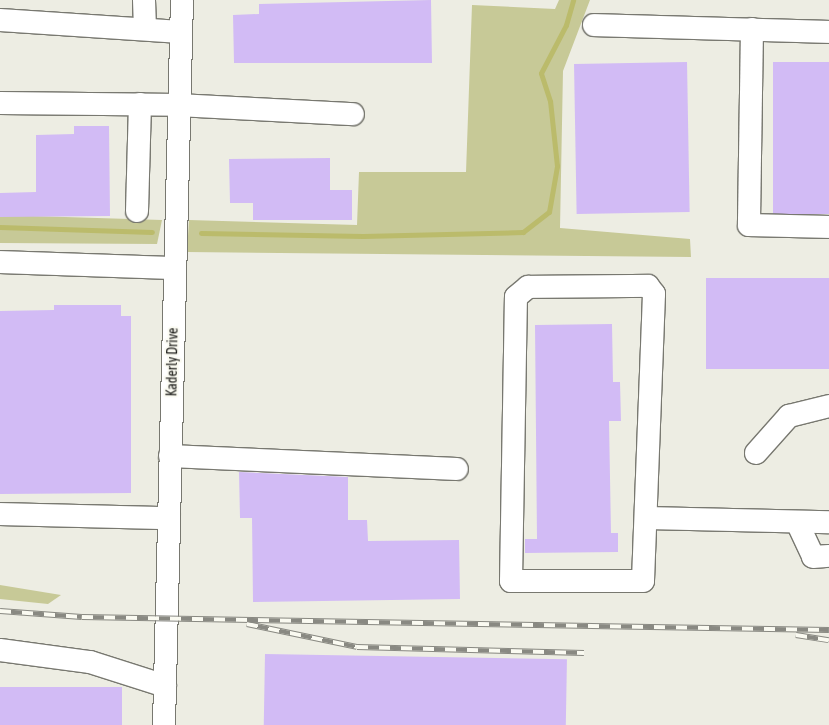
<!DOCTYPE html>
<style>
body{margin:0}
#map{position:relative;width:829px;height:725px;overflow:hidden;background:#edede3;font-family:"Asap Condensed",sans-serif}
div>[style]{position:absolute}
.green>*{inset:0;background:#c7c997}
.stream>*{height:5px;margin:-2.5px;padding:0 2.5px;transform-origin:2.5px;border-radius:2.5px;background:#bbbb6b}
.building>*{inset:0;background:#d2bbf5;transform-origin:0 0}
.roads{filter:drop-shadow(1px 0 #787870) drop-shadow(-1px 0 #787870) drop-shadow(0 1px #787870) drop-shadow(0 -1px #787870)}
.minor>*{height:22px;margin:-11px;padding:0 11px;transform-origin:11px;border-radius:11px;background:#fff}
.rail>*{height:5.5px;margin-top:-2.75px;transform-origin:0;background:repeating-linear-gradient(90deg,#fafaf1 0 11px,#898982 0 22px);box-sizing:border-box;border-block:1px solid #898982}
span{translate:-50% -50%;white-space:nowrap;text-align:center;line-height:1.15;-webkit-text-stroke:4px #fafaf1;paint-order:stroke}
.street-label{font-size:14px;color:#141411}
</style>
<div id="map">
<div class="green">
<i style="clip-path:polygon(559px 0,590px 0,563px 71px,560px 228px,690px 239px,691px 257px,187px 252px,189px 220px,357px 225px,359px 172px,466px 172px,472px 5px,555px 9px)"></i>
<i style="clip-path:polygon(0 215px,162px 220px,157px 244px,0 243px)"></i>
<i style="clip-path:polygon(0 585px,61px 595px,48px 604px,0 599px)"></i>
</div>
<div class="stream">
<i style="left:0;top:227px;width:152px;rotate:1.9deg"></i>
<i style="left:201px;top:233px;width:162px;rotate:1.1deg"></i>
<i style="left:363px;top:236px;width:160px;rotate:-1.4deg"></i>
<i style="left:523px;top:232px;width:33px;rotate:-38deg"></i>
<i style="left:549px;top:212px;width:47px;rotate:-80.1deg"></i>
<i style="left:557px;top:166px;width:65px;rotate:-96.1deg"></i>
<i style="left:550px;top:101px;width:29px;rotate:-108deg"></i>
<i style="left:541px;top:73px;width:54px;rotate:-62.5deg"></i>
<i style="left:566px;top:25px;width:26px;rotate:-74deg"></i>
</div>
<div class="building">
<i style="clip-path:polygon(431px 0,432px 63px,234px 63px,233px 15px,259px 14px,259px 4px)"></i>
<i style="left:687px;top:62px;width:150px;height:113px;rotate:89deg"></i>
<i style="left:829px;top:62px;width:152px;height:56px;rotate:90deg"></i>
<i style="clip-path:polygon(74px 126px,109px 126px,110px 216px,0 217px,0 193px,36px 192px,36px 135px,74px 134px)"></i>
<i style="clip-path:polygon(330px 158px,330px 190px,352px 190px,352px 220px,253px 220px,253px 203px,230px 203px,229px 159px)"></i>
<i style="left:829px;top:278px;width:91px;height:123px;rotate:90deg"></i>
<i style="clip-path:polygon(54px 305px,121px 305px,121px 316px,131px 316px,131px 493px,0 494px,0 311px,54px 310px)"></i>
<i style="clip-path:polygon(612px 324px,613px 382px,620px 382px,621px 421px,609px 421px,611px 533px,618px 533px,618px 552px,525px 553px,525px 539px,537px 539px,535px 325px)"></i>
<i style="clip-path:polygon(239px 472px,348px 477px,348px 520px,367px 520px,368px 541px,459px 540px,460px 599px,253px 602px,252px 518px,240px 518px)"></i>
<i style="left:265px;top:654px;width:302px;height:71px;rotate:1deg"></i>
<i style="left:0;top:687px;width:122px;height:38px"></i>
</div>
<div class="roads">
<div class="minor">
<i style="left:144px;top:0;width:29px;rotate:88deg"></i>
<i style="left:0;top:20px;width:181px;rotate:3.8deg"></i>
<i style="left:594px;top:25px;width:235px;rotate:1.7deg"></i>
<i style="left:752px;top:29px;width:196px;rotate:90.9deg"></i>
<i style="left:749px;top:225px;width:80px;rotate:1.4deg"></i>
<i style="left:0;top:103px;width:179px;rotate:0.6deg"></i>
<i style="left:179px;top:105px;width:174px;rotate:3deg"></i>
<i style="left:137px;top:211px;width:107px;rotate:-88.4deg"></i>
<i style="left:0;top:262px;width:175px;rotate:2deg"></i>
<i style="left:648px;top:286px;width:10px;rotate:53deg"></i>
<i style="left:654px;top:294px;width:287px;rotate:92.2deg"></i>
<i style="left:643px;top:581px;width:132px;rotate:180deg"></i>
<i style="left:511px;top:581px;width:284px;rotate:-89deg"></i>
<i style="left:516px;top:297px;width:16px;rotate:-40deg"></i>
<i style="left:528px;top:287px;width:120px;rotate:-0.5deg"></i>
<i style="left:756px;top:453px;width:50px;rotate:-48.3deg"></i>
<i style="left:789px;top:416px;width:41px;rotate:-14deg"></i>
<i style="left:170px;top:456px;width:287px;rotate:2.6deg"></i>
<i style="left:0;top:514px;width:169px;rotate:1.4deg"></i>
<i style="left:647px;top:518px;width:182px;rotate:1.3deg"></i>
<i style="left:797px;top:522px;width:38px;rotate:65deg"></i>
<i style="left:813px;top:557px;width:16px;rotate:-4deg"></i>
<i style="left:0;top:650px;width:91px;rotate:7.6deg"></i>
<i style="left:90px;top:662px;width:79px;rotate:17.7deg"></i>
<i style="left:164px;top:725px;width:725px;rotate:-88.58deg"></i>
</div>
</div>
<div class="rail">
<i style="left:0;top:611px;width:82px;rotate:4.2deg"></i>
<i style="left:82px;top:617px;width:747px;rotate:1deg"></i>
<i style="left:247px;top:624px;width:112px;rotate:11.8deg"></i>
<i style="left:357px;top:647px;width:227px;rotate:1.5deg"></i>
<i style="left:796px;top:635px;width:33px;rotate:9deg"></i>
</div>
<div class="street-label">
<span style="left:172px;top:362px;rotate:-89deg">Kaderly Drive</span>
</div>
</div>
